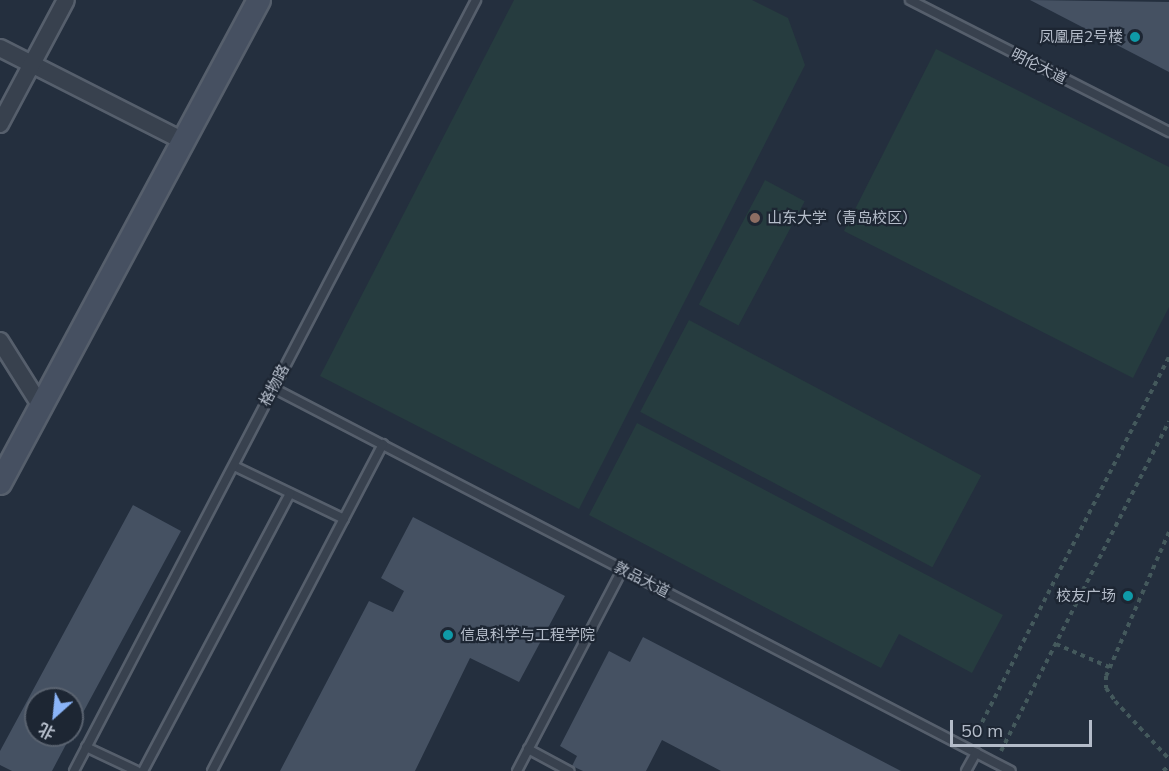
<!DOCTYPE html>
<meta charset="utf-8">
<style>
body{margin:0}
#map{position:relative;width:1169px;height:771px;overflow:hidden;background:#242f3e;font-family:Mulish,"Noto Sans SC",sans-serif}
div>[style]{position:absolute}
.green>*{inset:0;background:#263c3f;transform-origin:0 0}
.building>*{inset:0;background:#455162}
.path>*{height:4px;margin-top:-2px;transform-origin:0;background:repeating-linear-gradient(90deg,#44595c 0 4.5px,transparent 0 9px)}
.roads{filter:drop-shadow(2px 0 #565f6c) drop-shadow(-2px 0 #565f6c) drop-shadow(0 2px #565f6c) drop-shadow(0 -2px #565f6c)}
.service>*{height:8px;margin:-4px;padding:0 4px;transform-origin:4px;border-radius:4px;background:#38414e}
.minor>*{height:16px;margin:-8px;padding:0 8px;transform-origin:8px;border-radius:8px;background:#38414e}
.secondary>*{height:22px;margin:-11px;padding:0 11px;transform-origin:11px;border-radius:11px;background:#465061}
.dots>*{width:16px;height:16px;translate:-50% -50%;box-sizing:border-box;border:3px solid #1d2633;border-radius:50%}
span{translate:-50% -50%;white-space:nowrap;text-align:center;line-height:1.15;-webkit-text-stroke:4.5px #1d2633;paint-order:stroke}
.poi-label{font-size:15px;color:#b4bcc9}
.right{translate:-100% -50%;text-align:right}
.left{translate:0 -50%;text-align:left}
.street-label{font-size:15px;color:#b4bcc9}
.north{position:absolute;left:24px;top:687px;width:60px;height:60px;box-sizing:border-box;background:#1d2633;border:2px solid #59626f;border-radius:50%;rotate:207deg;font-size:16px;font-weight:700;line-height:24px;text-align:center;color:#b4bcc9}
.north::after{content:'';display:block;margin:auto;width:21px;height:27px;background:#8ab4f8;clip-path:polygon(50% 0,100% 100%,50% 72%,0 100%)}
.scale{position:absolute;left:950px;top:720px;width:142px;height:27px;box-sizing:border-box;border:3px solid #b4bcc9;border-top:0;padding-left:8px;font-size:18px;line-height:21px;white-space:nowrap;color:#b4bcc9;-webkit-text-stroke:4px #1d2633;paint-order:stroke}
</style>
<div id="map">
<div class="green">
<i style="clip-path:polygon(514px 0,752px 0,788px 18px,805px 65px,579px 509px,320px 376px)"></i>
<i style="clip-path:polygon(936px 49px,1169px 167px,1169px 307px,1133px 378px,844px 231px)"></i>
<i style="left:765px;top:180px;width:45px;height:141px;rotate:28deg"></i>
<i style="left:689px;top:320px;width:331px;height:104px;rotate:28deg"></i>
<i style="clip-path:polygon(637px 423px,1003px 615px,972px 673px,899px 634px,881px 668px,589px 515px)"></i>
</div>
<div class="building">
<i style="clip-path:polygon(1030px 0,1169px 2px,1169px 72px)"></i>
<i style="clip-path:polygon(133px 505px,181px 531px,72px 733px,72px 699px,36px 699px,36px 735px,71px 735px,52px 771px,12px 771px,0 765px,0 751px)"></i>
<i style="clip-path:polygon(413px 517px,565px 596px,519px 682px,470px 658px,415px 771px,280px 771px,369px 601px,393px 612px,404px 591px,381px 578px)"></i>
<i style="clip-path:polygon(643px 637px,901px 771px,721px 771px,662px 740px,646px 771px,583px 771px,572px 766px,577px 756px,560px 746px,609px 651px,630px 662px)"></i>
</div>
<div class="path">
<i style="left:1169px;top:532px;width:157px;rotate:113.6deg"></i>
<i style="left:1106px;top:676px;width:12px;rotate:90deg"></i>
<i style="left:1106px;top:688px;width:16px;rotate:55deg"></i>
<i style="left:1115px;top:701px;width:79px;rotate:47deg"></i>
<i style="left:1056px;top:644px;width:58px;rotate:23.5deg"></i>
<i style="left:974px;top:738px;width:428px;rotate:-62.9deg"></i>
<i style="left:1001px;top:751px;width:370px;rotate:-63deg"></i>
<i style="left:1163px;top:771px;width:8px;rotate:-40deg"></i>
</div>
<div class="roads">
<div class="service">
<i style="left:910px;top:0;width:291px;rotate:27deg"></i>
<i style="left:273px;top:388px;width:831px;rotate:27.43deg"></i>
<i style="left:234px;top:466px;width:122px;rotate:25.7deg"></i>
<i style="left:86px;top:747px;width:56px;rotate:25.2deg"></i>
<i style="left:528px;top:749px;width:47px;rotate:28.2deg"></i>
<i style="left:74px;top:771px;width:870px;rotate:-62.46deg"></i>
<i style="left:143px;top:771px;width:314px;rotate:-62.1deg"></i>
<i style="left:212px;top:771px;width:369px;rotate:-62.4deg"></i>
<i style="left:517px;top:771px;width:229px;rotate:-62.4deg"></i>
<i style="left:966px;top:771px;width:21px;rotate:-61deg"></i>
</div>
<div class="minor">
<i style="left:0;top:48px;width:205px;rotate:26.9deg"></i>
<i style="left:0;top:124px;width:140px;rotate:-62deg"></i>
<i style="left:0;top:341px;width:77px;rotate:57.8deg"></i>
</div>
<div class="secondary">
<i style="left:0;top:483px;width:548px;rotate:-61.8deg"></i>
</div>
</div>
<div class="dots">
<i style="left:1135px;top:37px;background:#0f9aa8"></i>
<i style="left:755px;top:218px;background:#8d6e63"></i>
<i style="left:1128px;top:596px;background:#0f9aa8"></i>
<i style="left:448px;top:635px;background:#0f9aa8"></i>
</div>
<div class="poi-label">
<span class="right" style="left:1123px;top:37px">凤凰居2号楼</span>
<span class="left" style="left:767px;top:218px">山东大学（青岛校区）</span>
<span class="right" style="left:1116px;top:596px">校友广场</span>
<span class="left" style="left:460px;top:635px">信息科学与工程学院</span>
</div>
<div class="street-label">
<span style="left:1039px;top:66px;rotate:27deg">明伦大道</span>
<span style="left:274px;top:385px;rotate:-62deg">格物路</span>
<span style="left:642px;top:579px;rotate:27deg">敦品大道</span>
</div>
<div class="north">北</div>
<div class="scale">50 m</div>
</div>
